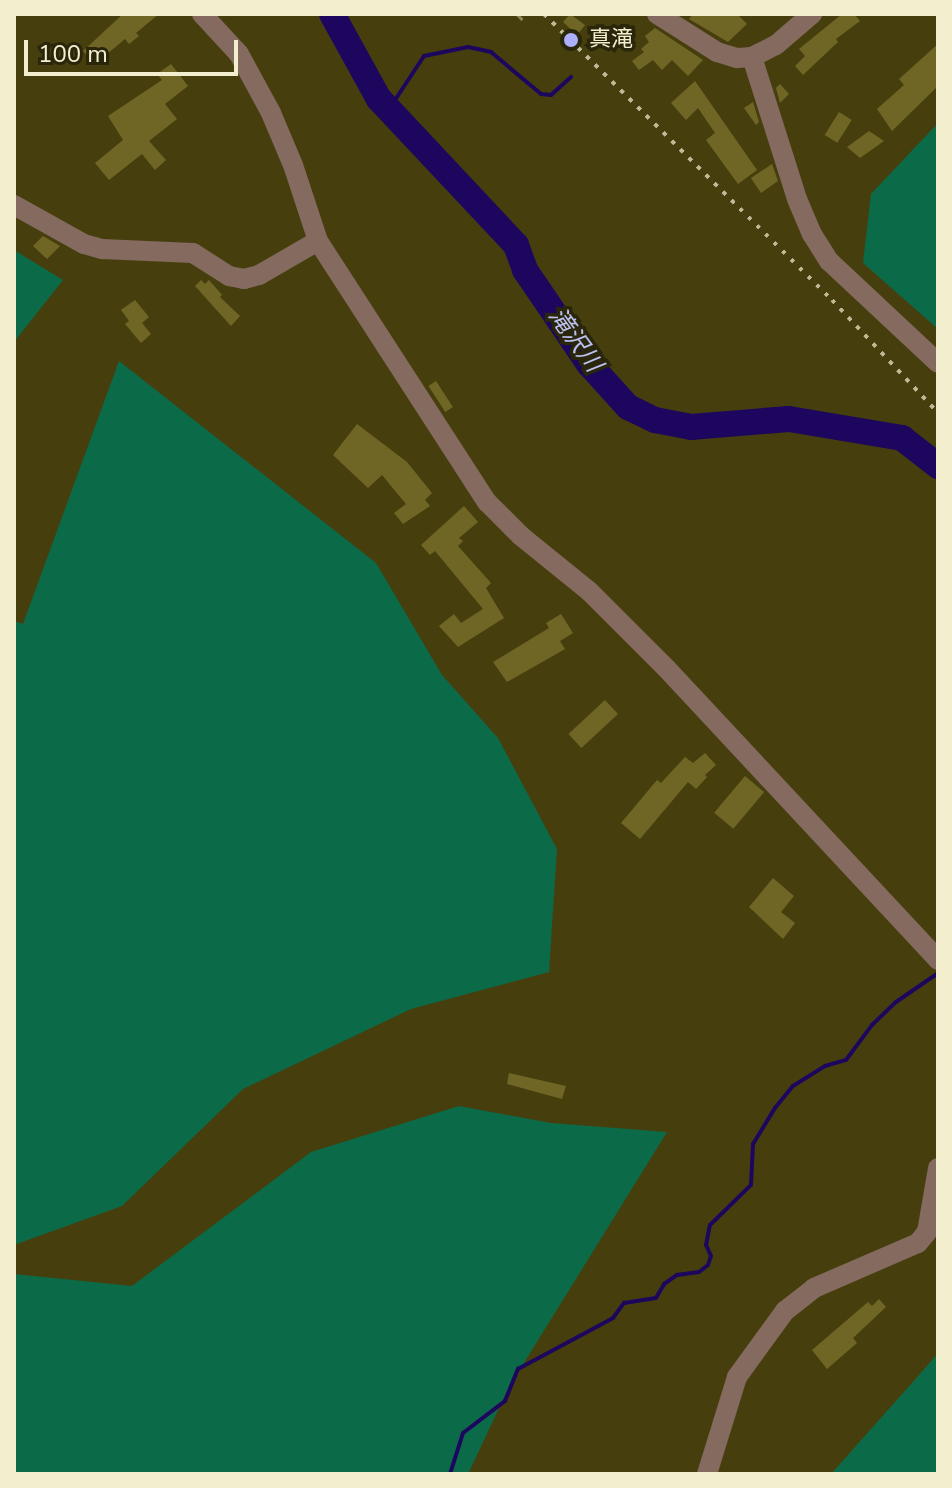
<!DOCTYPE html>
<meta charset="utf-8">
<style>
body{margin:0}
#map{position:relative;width:952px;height:1488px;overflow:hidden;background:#463f0d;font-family:"Nunito Sans","Noto Sans JP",sans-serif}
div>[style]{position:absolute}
.green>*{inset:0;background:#0b6a48}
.stream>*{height:4px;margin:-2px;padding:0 2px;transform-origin:2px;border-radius:2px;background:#1d075e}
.river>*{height:26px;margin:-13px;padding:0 13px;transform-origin:13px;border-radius:13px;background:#1d075e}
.building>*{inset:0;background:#6f6626;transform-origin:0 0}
.path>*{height:3px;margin-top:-1.5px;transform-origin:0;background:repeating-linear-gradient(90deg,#8a855a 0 8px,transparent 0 12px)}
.minor>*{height:20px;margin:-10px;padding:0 10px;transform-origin:10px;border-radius:10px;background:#856a60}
.rail>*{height:4px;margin-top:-2px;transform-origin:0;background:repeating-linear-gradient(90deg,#bfba95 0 4px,transparent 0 12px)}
.dots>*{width:22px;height:22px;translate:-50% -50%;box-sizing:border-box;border:4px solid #29260b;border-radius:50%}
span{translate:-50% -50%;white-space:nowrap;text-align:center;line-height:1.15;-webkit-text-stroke:7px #29260b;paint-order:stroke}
.poi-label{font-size:22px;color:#f2eece}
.left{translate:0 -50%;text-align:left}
.water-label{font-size:24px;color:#bdc1f0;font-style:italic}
.frame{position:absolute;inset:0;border:16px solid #f2eece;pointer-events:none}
.scale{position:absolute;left:24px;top:40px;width:214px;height:36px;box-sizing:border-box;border:4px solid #f2eece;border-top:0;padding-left:10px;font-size:24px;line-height:28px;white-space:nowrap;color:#f2eece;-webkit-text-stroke:6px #29260b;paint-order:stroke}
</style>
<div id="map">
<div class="green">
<i style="clip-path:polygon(938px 123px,938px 329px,863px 263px,871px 194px)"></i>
<i style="clip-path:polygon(14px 250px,63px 280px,14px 342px)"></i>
<i style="clip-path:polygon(119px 361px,376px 563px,442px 675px,498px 738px,557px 849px,549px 972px,411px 1009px,243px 1089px,122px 1206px,14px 1245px,14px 621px,23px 624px)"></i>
<i style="clip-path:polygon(459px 1106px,551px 1123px,667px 1132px,509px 1387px,468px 1474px,14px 1474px,14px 1274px,132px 1286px,311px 1152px)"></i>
<i style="clip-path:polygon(938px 1353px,938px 1474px,831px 1474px,927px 1366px)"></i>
</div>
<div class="stream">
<i style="left:397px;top:119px;width:19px;rotate:-96deg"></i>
<i style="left:395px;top:100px;width:53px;rotate:-56.6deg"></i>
<i style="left:424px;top:56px;width:45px;rotate:-11.6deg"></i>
<i style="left:468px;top:47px;width:24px;rotate:12deg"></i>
<i style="left:491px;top:52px;width:65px;rotate:40deg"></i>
<i style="left:541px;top:94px;width:10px;rotate:6deg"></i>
<i style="left:551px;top:95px;width:27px;rotate:-42deg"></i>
<i style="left:450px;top:1474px;width:43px;rotate:-72.4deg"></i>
<i style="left:463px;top:1433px;width:53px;rotate:-37.3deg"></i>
<i style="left:505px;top:1401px;width:35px;rotate:-68deg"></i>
<i style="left:518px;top:1369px;width:108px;rotate:-28.2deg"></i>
<i style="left:613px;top:1318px;width:19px;rotate:-54deg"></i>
<i style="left:624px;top:1303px;width:32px;rotate:-9deg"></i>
<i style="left:656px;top:1298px;width:16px;rotate:-60deg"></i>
<i style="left:664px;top:1284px;width:16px;rotate:-35deg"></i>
<i style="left:677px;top:1275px;width:22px;rotate:-8deg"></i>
<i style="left:699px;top:1272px;width:11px;rotate:-38deg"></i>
<i style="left:708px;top:1265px;width:9px;rotate:-72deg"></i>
<i style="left:711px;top:1256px;width:12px;rotate:-114deg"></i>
<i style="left:706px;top:1245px;width:20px;rotate:-79deg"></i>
<i style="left:710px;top:1225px;width:57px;rotate:-44.3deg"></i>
<i style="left:751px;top:1185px;width:41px;rotate:-87.2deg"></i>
<i style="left:753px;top:1144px;width:42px;rotate:-58.6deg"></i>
<i style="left:775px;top:1108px;width:28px;rotate:-51deg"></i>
<i style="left:793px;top:1086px;width:38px;rotate:-32deg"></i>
<i style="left:825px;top:1066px;width:22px;rotate:-16deg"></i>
<i style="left:846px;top:1060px;width:44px;rotate:-53.4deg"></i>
<i style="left:872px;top:1025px;width:33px;rotate:-44deg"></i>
<i style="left:896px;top:1002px;width:51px;rotate:-34.6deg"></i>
</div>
<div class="river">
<i style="left:332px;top:14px;width:97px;rotate:61.1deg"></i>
<i style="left:379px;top:99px;width:200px;rotate:46.8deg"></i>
<i style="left:516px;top:245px;width:27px;rotate:70deg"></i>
<i style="left:525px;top:270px;width:114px;rotate:55.8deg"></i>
<i style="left:589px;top:364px;width:58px;rotate:47.8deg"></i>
<i style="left:628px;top:407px;width:30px;rotate:26deg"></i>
<i style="left:655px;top:420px;width:37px;rotate:11deg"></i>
<i style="left:691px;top:427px;width:98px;rotate:-4.7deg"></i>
<i style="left:789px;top:419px;width:115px;rotate:9.5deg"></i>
<i style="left:902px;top:438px;width:46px;rotate:37.9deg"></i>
</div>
<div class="building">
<i style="clip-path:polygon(123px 14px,159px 14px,136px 33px,139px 36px,129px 44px,125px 39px,95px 64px,83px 51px)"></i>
<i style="clip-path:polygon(570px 14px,585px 25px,577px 35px,563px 22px)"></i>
<i style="clip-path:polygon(693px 14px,737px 14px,747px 24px,728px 42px,689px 19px)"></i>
<i style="clip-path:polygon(842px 14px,854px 14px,860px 21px,836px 39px,838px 42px,803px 75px,795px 66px,805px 56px,799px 49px)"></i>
<i style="clip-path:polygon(655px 28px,703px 60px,688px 76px,672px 60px,662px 70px,653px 60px,639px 70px,632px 61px,644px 52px,641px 49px,649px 42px,645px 36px)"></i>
<i style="clip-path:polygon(938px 44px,938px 86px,892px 131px,877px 109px,904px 85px,899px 79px)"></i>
<i style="clip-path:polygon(171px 64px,188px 86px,165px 104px,177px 119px,149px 141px,166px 160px,155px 170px,142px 154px,109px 180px,95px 163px,123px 140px,108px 116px,162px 80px,157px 74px)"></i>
<i style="clip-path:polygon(695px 81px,757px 170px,738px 184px,706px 140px,715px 133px,698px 108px,686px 120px,671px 103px)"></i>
<i style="clip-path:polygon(780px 84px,789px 94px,780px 103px,776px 88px)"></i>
<i style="clip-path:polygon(753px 102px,759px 122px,756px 125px,744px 108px)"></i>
<i style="left:839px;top:112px;width:15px;height:27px;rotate:32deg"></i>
<i style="clip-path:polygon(869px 131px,884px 141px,860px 158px,847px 147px)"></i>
<i style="clip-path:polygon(772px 164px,778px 181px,761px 193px,751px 178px)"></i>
<i style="clip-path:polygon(43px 236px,60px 246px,47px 259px,33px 246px)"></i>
<i style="clip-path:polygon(201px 280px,205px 284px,209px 280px,222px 295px,220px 297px,240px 316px,231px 326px,195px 286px)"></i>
<i style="clip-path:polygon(135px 300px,149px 317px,142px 323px,151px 334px,141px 343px,125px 324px,129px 321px,121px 310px)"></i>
<i style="left:436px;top:381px;width:31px;height:9px;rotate:57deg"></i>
<i style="clip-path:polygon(357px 424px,407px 462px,432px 493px,425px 500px,430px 506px,403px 524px,394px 513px,406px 504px,382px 475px,368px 488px,333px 455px)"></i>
<i style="clip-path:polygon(464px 506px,478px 522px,459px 538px,463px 541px,458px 546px,491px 583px,486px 588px,504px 618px,458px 647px,439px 626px,454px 614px,461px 623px,483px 609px,435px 551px,430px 555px,421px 545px)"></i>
<i style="clip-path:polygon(561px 614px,573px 633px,560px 641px,565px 649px,507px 682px,493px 662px,549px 628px,546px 623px)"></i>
<i style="left:605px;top:700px;width:19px;height:50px;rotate:47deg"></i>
<i style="clip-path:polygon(705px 753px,716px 765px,705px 775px,707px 777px,696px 789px,688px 782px,640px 839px,621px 823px,657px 780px,661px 783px,685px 757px,693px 763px)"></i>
<i style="left:745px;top:776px;width:25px;height:48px;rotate:40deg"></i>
<i style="clip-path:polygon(773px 878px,794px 896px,781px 912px,795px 923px,783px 939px,749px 907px)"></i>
<i style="clip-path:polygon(509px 1073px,566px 1086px,562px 1099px,507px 1084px)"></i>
<i style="clip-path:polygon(879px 1299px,886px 1307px,853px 1338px,857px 1343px,827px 1369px,812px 1350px,868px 1302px,872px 1306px)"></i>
</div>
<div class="path">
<i style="left:517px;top:14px;width:10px;rotate:45deg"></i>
</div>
<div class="minor">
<i style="left:202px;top:14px;width:54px;rotate:47.2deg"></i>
<i style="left:239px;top:54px;width:67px;rotate:61.5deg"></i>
<i style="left:271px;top:113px;width:56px;rotate:67.1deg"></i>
<i style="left:293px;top:165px;width:80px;rotate:71.8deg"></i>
<i style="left:318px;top:241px;width:311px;rotate:57.1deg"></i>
<i style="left:487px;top:502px;width:48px;rotate:45deg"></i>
<i style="left:521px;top:536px;width:87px;rotate:39deg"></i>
<i style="left:589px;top:591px;width:110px;rotate:45deg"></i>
<i style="left:667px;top:669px;width:398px;rotate:47deg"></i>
<i style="left:657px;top:14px;width:71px;rotate:32.3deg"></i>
<i style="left:717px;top:52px;width:21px;rotate:17deg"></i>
<i style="left:737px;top:58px;width:15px;rotate:-4deg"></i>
<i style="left:752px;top:57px;width:27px;rotate:-27deg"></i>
<i style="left:776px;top:45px;width:48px;rotate:-40.7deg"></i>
<i style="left:752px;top:57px;width:149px;rotate:72.4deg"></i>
<i style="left:797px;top:199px;width:38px;rotate:67deg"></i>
<i style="left:812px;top:234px;width:32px;rotate:58deg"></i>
<i style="left:829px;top:261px;width:149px;rotate:43.1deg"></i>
<i style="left:14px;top:205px;width:80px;rotate:29.1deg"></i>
<i style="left:84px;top:244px;width:19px;rotate:16deg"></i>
<i style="left:102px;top:249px;width:91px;rotate:2.5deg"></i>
<i style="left:193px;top:253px;width:43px;rotate:32.6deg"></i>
<i style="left:229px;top:276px;width:15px;rotate:11deg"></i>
<i style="left:244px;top:279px;width:16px;rotate:-15deg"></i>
<i style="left:259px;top:275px;width:68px;rotate:-30deg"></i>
<i style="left:707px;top:1474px;width:102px;rotate:-72.8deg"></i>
<i style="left:737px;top:1377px;width:82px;rotate:-54deg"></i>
<i style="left:785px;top:1311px;width:37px;rotate:-38deg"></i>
<i style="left:814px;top:1288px;width:113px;rotate:-23.4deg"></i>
<i style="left:918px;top:1243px;width:14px;rotate:-51deg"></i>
<i style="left:927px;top:1232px;width:65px;rotate:-80.2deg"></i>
</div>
<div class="rail">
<i style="left:544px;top:14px;width:406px;rotate:44.8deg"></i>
<i style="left:832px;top:300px;width:155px;rotate:46.8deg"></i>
</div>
<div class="dots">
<i style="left:571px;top:40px;background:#acaffb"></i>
</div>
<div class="poi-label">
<span class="left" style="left:589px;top:40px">真滝</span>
</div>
<div class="water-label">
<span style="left:575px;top:340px;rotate:54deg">滝沢川</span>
</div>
<div class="frame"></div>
<div class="scale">100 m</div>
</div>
